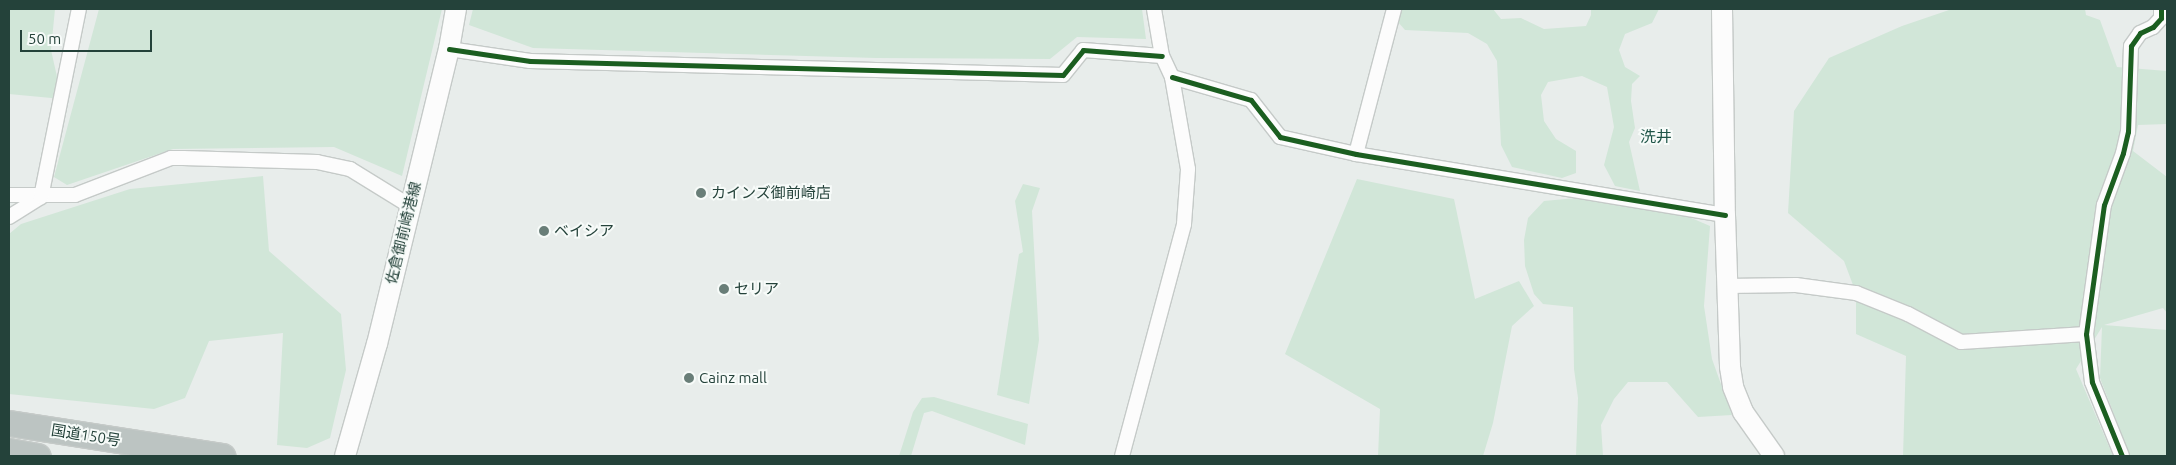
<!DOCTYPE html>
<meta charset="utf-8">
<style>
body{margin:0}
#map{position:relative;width:2176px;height:465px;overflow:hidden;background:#e8edeb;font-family:Ubuntu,"Noto Sans JP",sans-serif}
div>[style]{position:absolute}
.green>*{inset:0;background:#d1e6d8}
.roads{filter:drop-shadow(1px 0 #c5cac8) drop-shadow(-1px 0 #c5cac8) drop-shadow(0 1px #c5cac8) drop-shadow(0 -1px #c5cac8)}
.street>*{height:14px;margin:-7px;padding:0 7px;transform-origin:7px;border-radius:7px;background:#fcfcfc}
.secondary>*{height:20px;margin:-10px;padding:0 10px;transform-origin:10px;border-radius:10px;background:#fcfcfc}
.highway>*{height:25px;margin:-12.5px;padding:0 12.5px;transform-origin:12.5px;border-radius:12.5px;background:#bcc4c2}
.cycleway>*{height:5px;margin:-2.5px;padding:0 2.5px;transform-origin:2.5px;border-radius:2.5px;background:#1b5e20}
.dots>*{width:14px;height:14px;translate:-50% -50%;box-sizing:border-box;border:2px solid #f7fbf9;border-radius:50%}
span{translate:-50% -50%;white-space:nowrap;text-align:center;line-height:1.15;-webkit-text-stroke:4px #f7fbf9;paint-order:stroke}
.poi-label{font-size:15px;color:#24423a}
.left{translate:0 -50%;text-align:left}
.street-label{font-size:15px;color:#24423a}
.neighbourhood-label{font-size:16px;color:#1f5548}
.frame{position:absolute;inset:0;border:10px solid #24423a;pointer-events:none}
.scale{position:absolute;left:20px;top:30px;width:132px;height:22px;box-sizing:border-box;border:2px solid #24423a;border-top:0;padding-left:6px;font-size:15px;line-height:18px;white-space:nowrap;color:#24423a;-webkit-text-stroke:4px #f7fbf9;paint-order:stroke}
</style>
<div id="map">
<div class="green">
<i style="clip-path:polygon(9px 9px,55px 9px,51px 50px,62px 99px,9px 94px)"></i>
<i style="clip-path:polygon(99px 9px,442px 9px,402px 176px,334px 147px,173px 149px,67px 185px,54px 177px)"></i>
<i style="clip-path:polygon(473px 9px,1142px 9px,1146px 39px,1077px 37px,1050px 59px,876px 58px,533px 48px,469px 25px)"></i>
<i style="clip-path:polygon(1400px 9px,1493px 9px,1501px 19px,1521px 18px,1544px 29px,1586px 26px,1591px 15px,1591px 9px,1659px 9px,1652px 23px,1625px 34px,1619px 50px,1625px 67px,1640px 76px,1632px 84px,1631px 101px,1635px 128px,1629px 142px,1640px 191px,1615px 186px,1604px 165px,1614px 127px,1607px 87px,1582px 76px,1548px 82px,1541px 95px,1544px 121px,1556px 139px,1576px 151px,1576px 173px,1562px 178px,1512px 167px,1501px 145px,1497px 61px,1487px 44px,1468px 33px,1405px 30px,1398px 22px)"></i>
<i style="clip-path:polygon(1952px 9px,2085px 9px,2086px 15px,2100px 20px,2117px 67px,2167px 71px,2167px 124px,2138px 125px,2133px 151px,2167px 177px,2167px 313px,2163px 308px,2104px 325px,2167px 330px,2167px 456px,2130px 456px,2100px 378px,2102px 327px,2076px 369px,2113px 456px,1903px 456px,1906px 356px,1856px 334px,1856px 293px,1844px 261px,1788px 213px,1794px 111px,1829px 58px,1902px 26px)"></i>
<i style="clip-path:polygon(263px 176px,269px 251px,341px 314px,346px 370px,330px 438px,307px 448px,277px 445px,283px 333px,209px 341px,185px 398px,154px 409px,9px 394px,9px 234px,21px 224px,130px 189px)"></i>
<i style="clip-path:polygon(1357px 179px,1454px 199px,1475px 299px,1519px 281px,1534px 306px,1512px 326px,1493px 423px,1483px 456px,1378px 456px,1380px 409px,1285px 354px)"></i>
<i style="clip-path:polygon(1023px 184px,1040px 188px,1032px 211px,1039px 340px,1029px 404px,997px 395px,1019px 254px,1023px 252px,1015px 201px)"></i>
<i style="clip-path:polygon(1587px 197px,1640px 209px,1675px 211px,1710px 226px,1704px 306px,1712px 359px,1732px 415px,1698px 417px,1667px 382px,1628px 382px,1614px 399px,1601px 425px,1603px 456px,1576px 456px,1578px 398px,1574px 369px,1573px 307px,1543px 304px,1534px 294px,1525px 266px,1524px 240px,1528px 218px,1544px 201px)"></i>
<i style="clip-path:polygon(934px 397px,1028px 424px,1025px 445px,932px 411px,924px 413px,911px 456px,899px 456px,913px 412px,922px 398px)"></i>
</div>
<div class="roads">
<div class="street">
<i style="left:449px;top:49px;width:82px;rotate:8.4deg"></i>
<i style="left:530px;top:61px;width:533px;rotate:1.5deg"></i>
<i style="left:1063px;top:75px;width:32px;rotate:-51deg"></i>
<i style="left:1083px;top:50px;width:79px;rotate:4.3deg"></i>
<i style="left:1172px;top:77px;width:82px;rotate:16.2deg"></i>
<i style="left:1251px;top:100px;width:47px;rotate:51.9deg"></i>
<i style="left:1280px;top:137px;width:78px;rotate:12.6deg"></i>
<i style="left:1356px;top:154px;width:374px;rotate:9.4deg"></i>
<i style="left:1356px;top:154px;width:150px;rotate:-75.3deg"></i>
<i style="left:9px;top:195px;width:66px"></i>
<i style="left:75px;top:195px;width:103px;rotate:-21.1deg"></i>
<i style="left:171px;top:158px;width:12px"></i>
<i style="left:183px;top:158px;width:134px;rotate:1.7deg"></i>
<i style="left:317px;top:162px;width:34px;rotate:12deg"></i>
<i style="left:350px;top:169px;width:70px;rotate:31.7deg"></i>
<i style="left:9px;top:217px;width:38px;rotate:-32deg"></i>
<i style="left:41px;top:197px;width:192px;rotate:-78.6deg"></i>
<i style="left:1727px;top:286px;width:69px;rotate:-0.8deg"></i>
<i style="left:1796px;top:285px;width:61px;rotate:7.6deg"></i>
<i style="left:1856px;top:293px;width:56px;rotate:22deg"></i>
<i style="left:1908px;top:314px;width:60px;rotate:27.8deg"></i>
<i style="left:1961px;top:342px;width:125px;rotate:-3.7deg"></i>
<i style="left:1122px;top:456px;width:240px;rotate:-75deg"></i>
<i style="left:1184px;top:224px;width:55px;rotate:-85.8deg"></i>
<i style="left:1188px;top:169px;width:93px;rotate:-99.9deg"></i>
<i style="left:1172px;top:77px;width:23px;rotate:-115deg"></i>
<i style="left:1162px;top:56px;width:48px;rotate:-99.7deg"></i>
<i style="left:2122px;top:456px;width:80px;rotate:-112.1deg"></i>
<i style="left:2092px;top:382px;width:48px;rotate:-97.1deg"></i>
<i style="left:2086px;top:334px;width:130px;rotate:-82.1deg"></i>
<i style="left:2104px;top:205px;width:55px;rotate:-69.9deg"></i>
<i style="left:2123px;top:153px;width:22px;rotate:-77deg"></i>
<i style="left:2128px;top:132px;width:86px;rotate:-88deg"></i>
<i style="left:2131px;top:46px;width:16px;rotate:-55deg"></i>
<i style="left:2140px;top:33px;width:14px;rotate:-25deg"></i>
<i style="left:2153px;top:27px;width:12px;rotate:-48deg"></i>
<i style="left:2161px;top:18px;width:9px;rotate:-90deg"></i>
</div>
<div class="secondary">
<i style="left:1722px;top:9px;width:206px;rotate:89.2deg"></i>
<i style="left:1725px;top:215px;width:152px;rotate:88.1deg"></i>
<i style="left:1730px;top:367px;width:20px;rotate:81deg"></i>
<i style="left:1733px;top:387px;width:27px;rotate:68deg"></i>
<i style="left:1743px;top:412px;width:54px;rotate:54.8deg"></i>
<i style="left:345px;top:456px;width:116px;rotate:-74.1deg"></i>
<i style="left:377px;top:344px;width:304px;rotate:-76.3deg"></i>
<i style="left:449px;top:49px;width:41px;rotate:-80.1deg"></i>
</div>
<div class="highway">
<i style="left:9px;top:423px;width:216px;rotate:8.8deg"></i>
<i style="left:9px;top:451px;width:29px;rotate:10deg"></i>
</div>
</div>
<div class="cycleway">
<i style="left:449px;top:49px;width:82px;rotate:8.4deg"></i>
<i style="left:530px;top:61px;width:533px;rotate:1.5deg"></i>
<i style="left:1063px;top:75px;width:32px;rotate:-51deg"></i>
<i style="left:1083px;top:50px;width:79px;rotate:4.3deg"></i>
<i style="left:1172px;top:77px;width:82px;rotate:16.2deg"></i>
<i style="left:1251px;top:100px;width:47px;rotate:51.9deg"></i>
<i style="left:1280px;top:137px;width:78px;rotate:12.6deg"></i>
<i style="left:1356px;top:154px;width:374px;rotate:9.4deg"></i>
<i style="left:2122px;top:456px;width:80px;rotate:-112.1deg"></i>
<i style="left:2092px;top:382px;width:48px;rotate:-97.1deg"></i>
<i style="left:2086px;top:334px;width:130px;rotate:-82.1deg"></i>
<i style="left:2104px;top:205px;width:55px;rotate:-69.9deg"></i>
<i style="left:2123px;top:153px;width:22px;rotate:-77deg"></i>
<i style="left:2128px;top:132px;width:86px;rotate:-88deg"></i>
<i style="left:2131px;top:46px;width:16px;rotate:-55deg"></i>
<i style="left:2140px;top:33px;width:14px;rotate:-25deg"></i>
<i style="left:2153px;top:27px;width:12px;rotate:-48deg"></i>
<i style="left:2161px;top:18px;width:9px;rotate:-90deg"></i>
</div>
<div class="dots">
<i style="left:701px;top:193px;background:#697e78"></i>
<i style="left:544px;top:231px;background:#697e78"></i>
<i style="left:724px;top:289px;background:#697e78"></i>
<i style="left:689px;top:378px;background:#697e78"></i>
</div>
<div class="poi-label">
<span class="left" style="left:711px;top:193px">カインズ御前崎店</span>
<span class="left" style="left:554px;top:231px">ベイシア</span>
<span class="left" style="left:734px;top:289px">セリア</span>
<span class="left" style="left:699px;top:378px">Cainz mall</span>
</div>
<div class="street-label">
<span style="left:403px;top:233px;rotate:-76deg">佐倉御前崎港線</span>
<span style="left:86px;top:435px;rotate:9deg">国道150号</span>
</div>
<div class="neighbourhood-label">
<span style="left:1656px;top:136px">洗井</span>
</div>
<div class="frame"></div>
<div class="scale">50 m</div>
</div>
